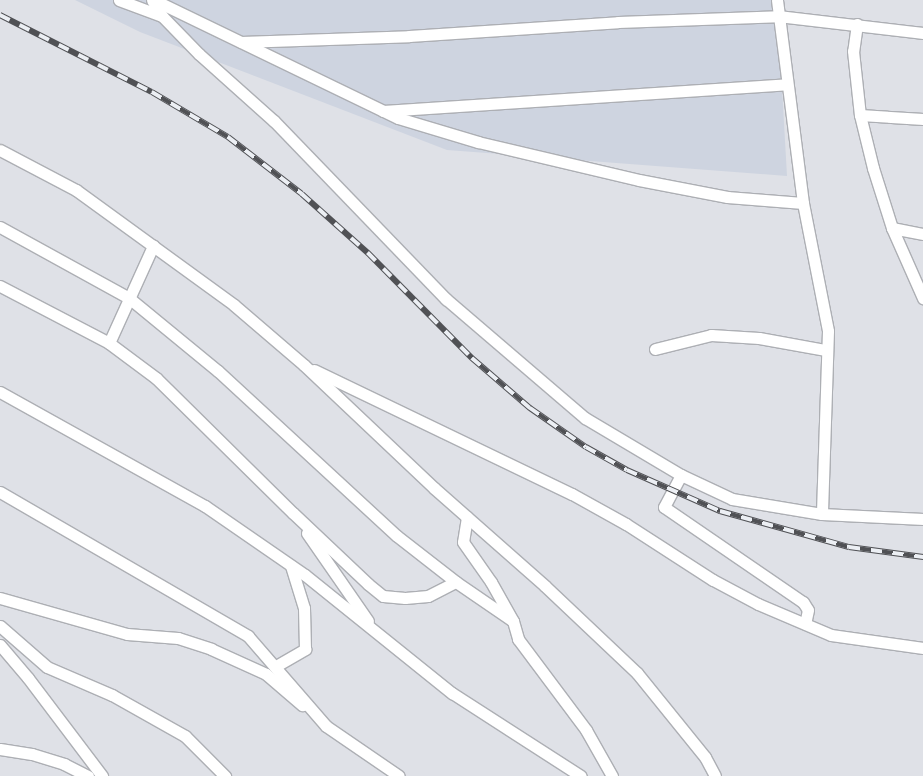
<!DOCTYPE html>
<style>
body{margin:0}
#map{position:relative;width:923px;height:776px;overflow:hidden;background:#dfe1e7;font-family:"Golos Text",sans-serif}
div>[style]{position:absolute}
.built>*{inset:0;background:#ced4e0}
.roads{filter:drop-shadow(1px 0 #adafb4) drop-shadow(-1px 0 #adafb4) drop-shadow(0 1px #adafb4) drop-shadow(0 -1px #adafb4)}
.minor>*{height:11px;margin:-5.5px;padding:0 5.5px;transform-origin:5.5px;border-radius:5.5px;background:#fff}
.rail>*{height:5.5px;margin-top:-2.75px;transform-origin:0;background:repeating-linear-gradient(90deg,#eceff4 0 11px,#505155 0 22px);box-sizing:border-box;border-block:1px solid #505155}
span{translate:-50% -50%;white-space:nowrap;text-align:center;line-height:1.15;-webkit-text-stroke:5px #eceff4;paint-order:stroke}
</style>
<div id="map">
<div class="built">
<i style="clip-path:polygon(75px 0,777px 0,787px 176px,447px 150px,140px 32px)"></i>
</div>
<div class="roads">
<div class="minor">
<i style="left:119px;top:0;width:46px;rotate:20.4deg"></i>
<i style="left:152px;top:0;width:19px;rotate:58deg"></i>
<i style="left:162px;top:16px;width:53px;rotate:45.8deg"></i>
<i style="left:199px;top:54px;width:101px;rotate:41.8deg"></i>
<i style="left:274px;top:121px;width:248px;rotate:46deg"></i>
<i style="left:446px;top:299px;width:183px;rotate:40.6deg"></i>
<i style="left:585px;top:418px;width:112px;rotate:30.7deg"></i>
<i style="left:681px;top:475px;width:56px;rotate:25.2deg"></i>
<i style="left:732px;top:499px;width:91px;rotate:9.5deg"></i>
<i style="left:822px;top:514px;width:101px;rotate:2.8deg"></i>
<i style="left:154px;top:0;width:271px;rotate:25.8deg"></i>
<i style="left:398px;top:118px;width:84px;rotate:16.7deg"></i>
<i style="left:478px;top:142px;width:165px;rotate:13.3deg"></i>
<i style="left:639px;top:180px;width:90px;rotate:10.9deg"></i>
<i style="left:727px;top:197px;width:76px;rotate:4.5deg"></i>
<i style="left:777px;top:0;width:205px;rotate:82.7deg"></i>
<i style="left:803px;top:203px;width:130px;rotate:78.9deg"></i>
<i style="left:828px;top:331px;width:183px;rotate:91.9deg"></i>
<i style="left:857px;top:24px;width:27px;rotate:98deg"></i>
<i style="left:853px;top:51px;width:64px;rotate:83.8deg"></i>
<i style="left:860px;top:115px;width:55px;rotate:76.2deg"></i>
<i style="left:873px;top:168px;width:63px;rotate:72.4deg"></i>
<i style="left:892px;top:228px;width:77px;rotate:66.1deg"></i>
<i style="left:241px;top:42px;width:168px;rotate:-2deg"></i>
<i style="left:409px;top:36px;width:209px;rotate:-3.8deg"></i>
<i style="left:618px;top:22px;width:160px;rotate:-2.1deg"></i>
<i style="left:778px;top:16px;width:146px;rotate:6.7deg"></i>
<i style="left:383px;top:111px;width:405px;rotate:-3.8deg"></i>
<i style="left:860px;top:115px;width:63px;rotate:3.6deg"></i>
<i style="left:0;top:150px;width:86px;rotate:27.8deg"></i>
<i style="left:76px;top:190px;width:195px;rotate:36deg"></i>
<i style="left:234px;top:305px;width:92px;rotate:40.6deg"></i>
<i style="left:304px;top:365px;width:179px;rotate:43.4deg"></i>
<i style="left:434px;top:488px;width:148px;rotate:41.4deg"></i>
<i style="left:545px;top:586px;width:127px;rotate:43.4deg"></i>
<i style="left:637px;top:673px;width:108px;rotate:51deg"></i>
<i style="left:705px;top:757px;width:21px;rotate:62deg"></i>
<i style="left:0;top:227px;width:147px;rotate:28.8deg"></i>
<i style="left:129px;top:298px;width:115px;rotate:39.4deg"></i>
<i style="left:218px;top:371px;width:243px;rotate:42.7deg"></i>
<i style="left:397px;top:536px;width:75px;rotate:37.9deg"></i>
<i style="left:456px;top:582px;width:69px;rotate:34.4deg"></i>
<i style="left:892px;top:228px;width:32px;rotate:11deg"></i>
<i style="left:0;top:286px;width:123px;rotate:27.6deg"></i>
<i style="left:109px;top:343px;width:59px;rotate:36.7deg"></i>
<i style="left:156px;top:378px;width:192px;rotate:44.6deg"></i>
<i style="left:293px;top:513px;width:103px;rotate:43.4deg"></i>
<i style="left:368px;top:584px;width:19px;rotate:39deg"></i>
<i style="left:383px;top:596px;width:22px;rotate:5deg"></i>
<i style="left:405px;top:598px;width:23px;rotate:-5deg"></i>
<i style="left:428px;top:596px;width:31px;rotate:-27deg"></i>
<i style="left:109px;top:343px;width:107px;rotate:-65.6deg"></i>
<i style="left:655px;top:349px;width:58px;rotate:-14deg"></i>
<i style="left:711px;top:335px;width:48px;rotate:3.6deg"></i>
<i style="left:759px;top:338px;width:68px;rotate:10.2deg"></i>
<i style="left:314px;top:370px;width:286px;rotate:25.7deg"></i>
<i style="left:572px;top:494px;width:62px;rotate:29.1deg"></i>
<i style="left:626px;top:524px;width:103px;rotate:32.8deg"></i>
<i style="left:713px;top:580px;width:51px;rotate:28.1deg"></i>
<i style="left:758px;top:604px;width:79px;rotate:23deg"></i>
<i style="left:831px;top:635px;width:93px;rotate:8deg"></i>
<i style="left:0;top:392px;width:235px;rotate:29.1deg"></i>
<i style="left:205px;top:506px;width:121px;rotate:34.6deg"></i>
<i style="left:305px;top:575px;width:189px;rotate:38.8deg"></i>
<i style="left:452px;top:693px;width:153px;rotate:32.8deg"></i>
<i style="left:681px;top:475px;width:36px;rotate:118deg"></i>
<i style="left:664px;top:507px;width:168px;rotate:34.4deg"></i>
<i style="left:803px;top:602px;width:9px;rotate:58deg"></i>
<i style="left:808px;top:610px;width:14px;rotate:102deg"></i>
<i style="left:0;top:492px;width:287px;rotate:30.1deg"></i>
<i style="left:248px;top:636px;width:119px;rotate:49.1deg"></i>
<i style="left:326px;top:726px;width:88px;rotate:34.4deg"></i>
<i style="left:467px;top:517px;width:25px;rotate:99deg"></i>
<i style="left:463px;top:542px;width:49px;rotate:55deg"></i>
<i style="left:491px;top:582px;width:45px;rotate:60.6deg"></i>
<i style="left:513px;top:621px;width:19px;rotate:74deg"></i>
<i style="left:518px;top:639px;width:114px;rotate:53.2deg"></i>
<i style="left:586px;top:730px;width:53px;rotate:60.5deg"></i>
<i style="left:307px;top:533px;width:107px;rotate:55.3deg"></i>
<i style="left:0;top:598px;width:132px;rotate:15.8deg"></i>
<i style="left:127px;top:634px;width:51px;rotate:4.5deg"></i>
<i style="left:178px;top:638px;width:35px;rotate:18deg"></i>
<i style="left:211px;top:649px;width:60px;rotate:24.4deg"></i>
<i style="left:266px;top:674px;width:48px;rotate:40.7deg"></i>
<i style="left:0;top:626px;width:62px;rotate:41.1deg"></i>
<i style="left:47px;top:667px;width:71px;rotate:23.3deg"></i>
<i style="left:112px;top:695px;width:84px;rotate:29.3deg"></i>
<i style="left:185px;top:736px;width:57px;rotate:45deg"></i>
<i style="left:0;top:645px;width:43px;rotate:49.7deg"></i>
<i style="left:28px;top:678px;width:123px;rotate:52.9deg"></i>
<i style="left:276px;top:666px;width:34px;rotate:-30deg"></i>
<i style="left:305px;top:649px;width:41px;rotate:-91.4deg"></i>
<i style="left:304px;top:608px;width:44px;rotate:-107.2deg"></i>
<i style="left:0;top:749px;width:32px;rotate:9deg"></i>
<i style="left:32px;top:754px;width:34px;rotate:17deg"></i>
<i style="left:64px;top:764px;width:27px;rotate:27deg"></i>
</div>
</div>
<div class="rail">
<i style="left:0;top:15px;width:170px;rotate:26.9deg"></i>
<i style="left:152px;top:92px;width:88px;rotate:30.6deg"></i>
<i style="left:228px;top:137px;width:93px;rotate:37.6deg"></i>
<i style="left:302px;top:194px;width:89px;rotate:41.8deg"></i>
<i style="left:368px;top:253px;width:148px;rotate:45.3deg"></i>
<i style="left:472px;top:358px;width:77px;rotate:40.8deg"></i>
<i style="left:530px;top:408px;width:68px;rotate:34.9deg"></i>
<i style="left:586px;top:447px;width:47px;rotate:29.3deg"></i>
<i style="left:627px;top:470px;width:102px;rotate:23.8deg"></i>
<i style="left:720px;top:511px;width:134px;rotate:15.6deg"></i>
<i style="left:849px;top:547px;width:75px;rotate:7.7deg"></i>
</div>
</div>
